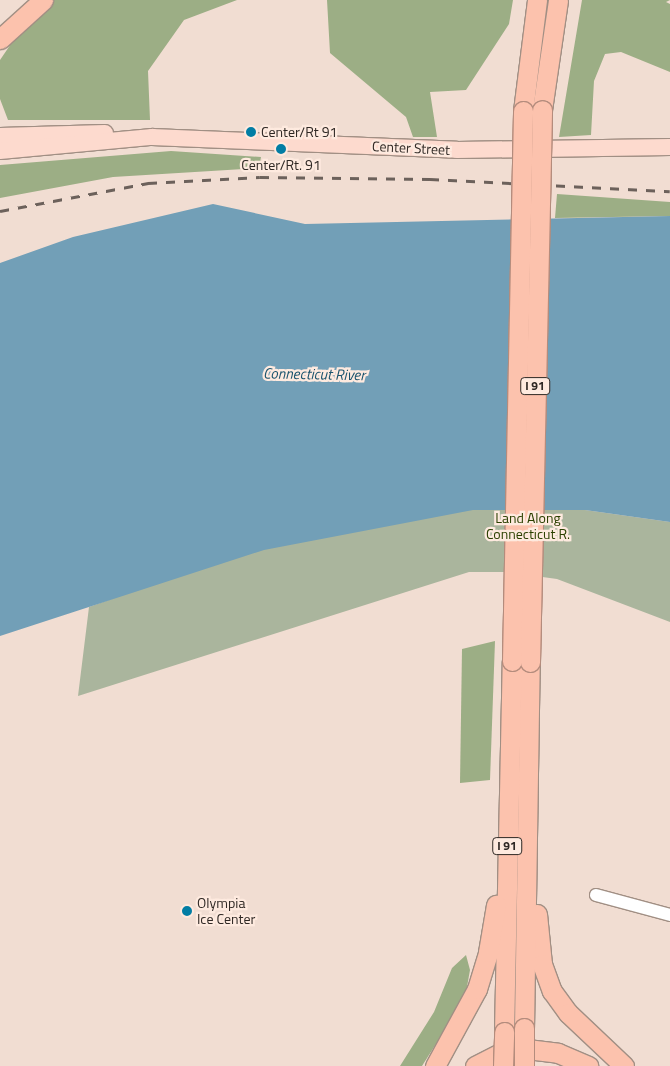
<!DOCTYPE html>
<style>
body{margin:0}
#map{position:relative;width:670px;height:1066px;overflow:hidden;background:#f1ddd2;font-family:"Titillium Web",sans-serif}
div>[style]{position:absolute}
.green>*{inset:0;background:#aab59d}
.forest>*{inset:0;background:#9cae85}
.water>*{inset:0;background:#729fb7}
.roads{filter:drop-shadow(1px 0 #a18f84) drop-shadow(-1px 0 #a18f84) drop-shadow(0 1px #a18f84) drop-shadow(0 -1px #a18f84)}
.minor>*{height:12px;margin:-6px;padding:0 6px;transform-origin:6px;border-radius:6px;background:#fff}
.major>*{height:16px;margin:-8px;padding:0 8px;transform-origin:8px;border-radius:8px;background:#fddace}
.highway>*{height:19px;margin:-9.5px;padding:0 9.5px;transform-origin:9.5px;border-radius:9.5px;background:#fcc2ad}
.rail>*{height:2.5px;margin-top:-1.25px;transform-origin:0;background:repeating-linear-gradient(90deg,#6c615b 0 9px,transparent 0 18px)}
.bridges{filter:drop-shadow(1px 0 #b48c7d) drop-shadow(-1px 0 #b48c7d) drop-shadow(0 1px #b48c7d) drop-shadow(0 -1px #b48c7d)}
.highway-bridge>*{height:19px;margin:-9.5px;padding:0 9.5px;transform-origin:9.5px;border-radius:9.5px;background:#fcc2ad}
.dots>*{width:14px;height:14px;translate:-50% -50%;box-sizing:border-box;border:2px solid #feeadf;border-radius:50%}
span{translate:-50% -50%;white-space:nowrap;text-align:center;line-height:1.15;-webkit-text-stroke:4.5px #feeadf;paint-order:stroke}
.shield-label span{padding:1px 4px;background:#feeadf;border:1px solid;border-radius:4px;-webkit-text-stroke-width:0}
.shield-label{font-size:12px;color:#2f2824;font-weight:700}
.poi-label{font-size:14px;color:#2f2824}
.left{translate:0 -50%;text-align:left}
.street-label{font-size:14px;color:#2f2824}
.park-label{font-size:14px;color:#2b4000}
.water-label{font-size:15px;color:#1b546e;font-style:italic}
</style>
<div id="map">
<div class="green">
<i style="clip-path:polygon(378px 504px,585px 510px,670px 522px,670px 622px,557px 579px,506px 572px,469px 572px,78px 696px,89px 607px)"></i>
</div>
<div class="forest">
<i style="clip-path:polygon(53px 0,237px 0,184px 20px,148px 71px,150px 120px,8px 120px,0 99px,0 60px,17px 35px)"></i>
<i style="clip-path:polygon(327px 0,513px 0,509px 24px,466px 90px,430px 92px,437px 137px,413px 137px,406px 117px,330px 53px)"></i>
<i style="clip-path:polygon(582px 0,670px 0,666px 2px,670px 4px,670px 72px,621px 52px,605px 54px,594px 81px,591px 135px,559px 137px)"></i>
<i style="clip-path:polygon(171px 151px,261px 157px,259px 168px,113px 177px,0 198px,0 165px)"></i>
<i style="clip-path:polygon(557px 194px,670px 202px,670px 216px,555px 218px)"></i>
<i style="clip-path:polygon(495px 641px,490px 780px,460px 783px,462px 649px)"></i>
<i style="clip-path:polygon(466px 955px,470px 970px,465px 998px,422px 1066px,400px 1066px,434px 1012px,452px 968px)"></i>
</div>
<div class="water">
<i style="clip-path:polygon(213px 204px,305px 224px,670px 216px,670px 522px,585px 510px,473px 510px,264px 550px,0 636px,0 263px,73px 237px)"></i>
</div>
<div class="roads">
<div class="minor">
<i style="left:596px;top:895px;width:77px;rotate:15.1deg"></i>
</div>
<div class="major">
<i style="left:0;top:136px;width:105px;rotate:-1.6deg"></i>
<i style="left:0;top:151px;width:153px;rotate:-5.3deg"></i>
<i style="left:152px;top:137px;width:305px;rotate:2.4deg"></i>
<i style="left:457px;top:150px;width:213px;rotate:-0.8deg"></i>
</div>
<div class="highway">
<i style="left:0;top:39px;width:58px;rotate:-42.2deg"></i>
<i style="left:542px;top:110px;width:111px;rotate:-81.7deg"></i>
<i style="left:523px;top:111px;width:112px;rotate:-82.8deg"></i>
<i style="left:537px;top:914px;width:50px;rotate:84.3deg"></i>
<i style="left:542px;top:964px;width:29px;rotate:70deg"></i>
<i style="left:552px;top:991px;width:27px;rotate:54deg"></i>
<i style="left:568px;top:1013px;width:77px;rotate:43.4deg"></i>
<i style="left:524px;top:1028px;width:366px;rotate:-89.1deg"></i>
<i style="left:504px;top:1032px;width:371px;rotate:-88.8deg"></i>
<i style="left:435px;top:1066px;width:88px;rotate:-61.4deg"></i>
<i style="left:477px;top:989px;width:39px;rotate:-73deg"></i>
<i style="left:488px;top:952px;width:48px;rotate:-80.3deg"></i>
<i style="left:475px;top:1066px;width:27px;rotate:-27deg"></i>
<i style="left:499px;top:1054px;width:28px;rotate:-10deg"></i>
<i style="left:527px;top:1049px;width:31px;rotate:7deg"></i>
<i style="left:558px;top:1053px;width:33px;rotate:23deg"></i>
</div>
</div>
<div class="rail">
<i style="left:0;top:211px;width:151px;rotate:-10.7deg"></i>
<i style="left:148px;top:183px;width:112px;rotate:-3.1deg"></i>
<i style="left:260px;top:177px;width:170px;rotate:0.7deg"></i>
<i style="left:430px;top:179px;width:240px;rotate:2.9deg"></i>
</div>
<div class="bridges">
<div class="highway-bridge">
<i style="left:512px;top:661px;width:550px;rotate:-88.85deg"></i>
<i style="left:530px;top:662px;width:552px;rotate:-88.75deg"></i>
<i style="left:503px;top:1066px;width:34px;rotate:-88deg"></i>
<i style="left:524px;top:1066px;width:38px;rotate:-90deg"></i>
</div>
</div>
<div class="dots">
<i style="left:251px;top:132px;background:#027da4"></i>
<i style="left:281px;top:149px;background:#027da4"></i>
<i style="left:187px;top:911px;background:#027da4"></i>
</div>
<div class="shield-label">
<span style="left:535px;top:386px">I 91</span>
<span style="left:507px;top:846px">I 91</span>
</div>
<div class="poi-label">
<span class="left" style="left:261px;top:132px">Center/Rt 91</span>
<span style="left:281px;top:165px">Center/Rt. 91</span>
<span class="left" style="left:197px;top:911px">Olympia<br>Ice Center</span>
</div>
<div class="street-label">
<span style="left:411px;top:148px;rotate:3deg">Center Street</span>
</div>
<div class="park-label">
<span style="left:528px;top:526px">Land Along<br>Connecticut R.</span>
</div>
<div class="water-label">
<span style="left:314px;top:374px;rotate:1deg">Connecticut River</span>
</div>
</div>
